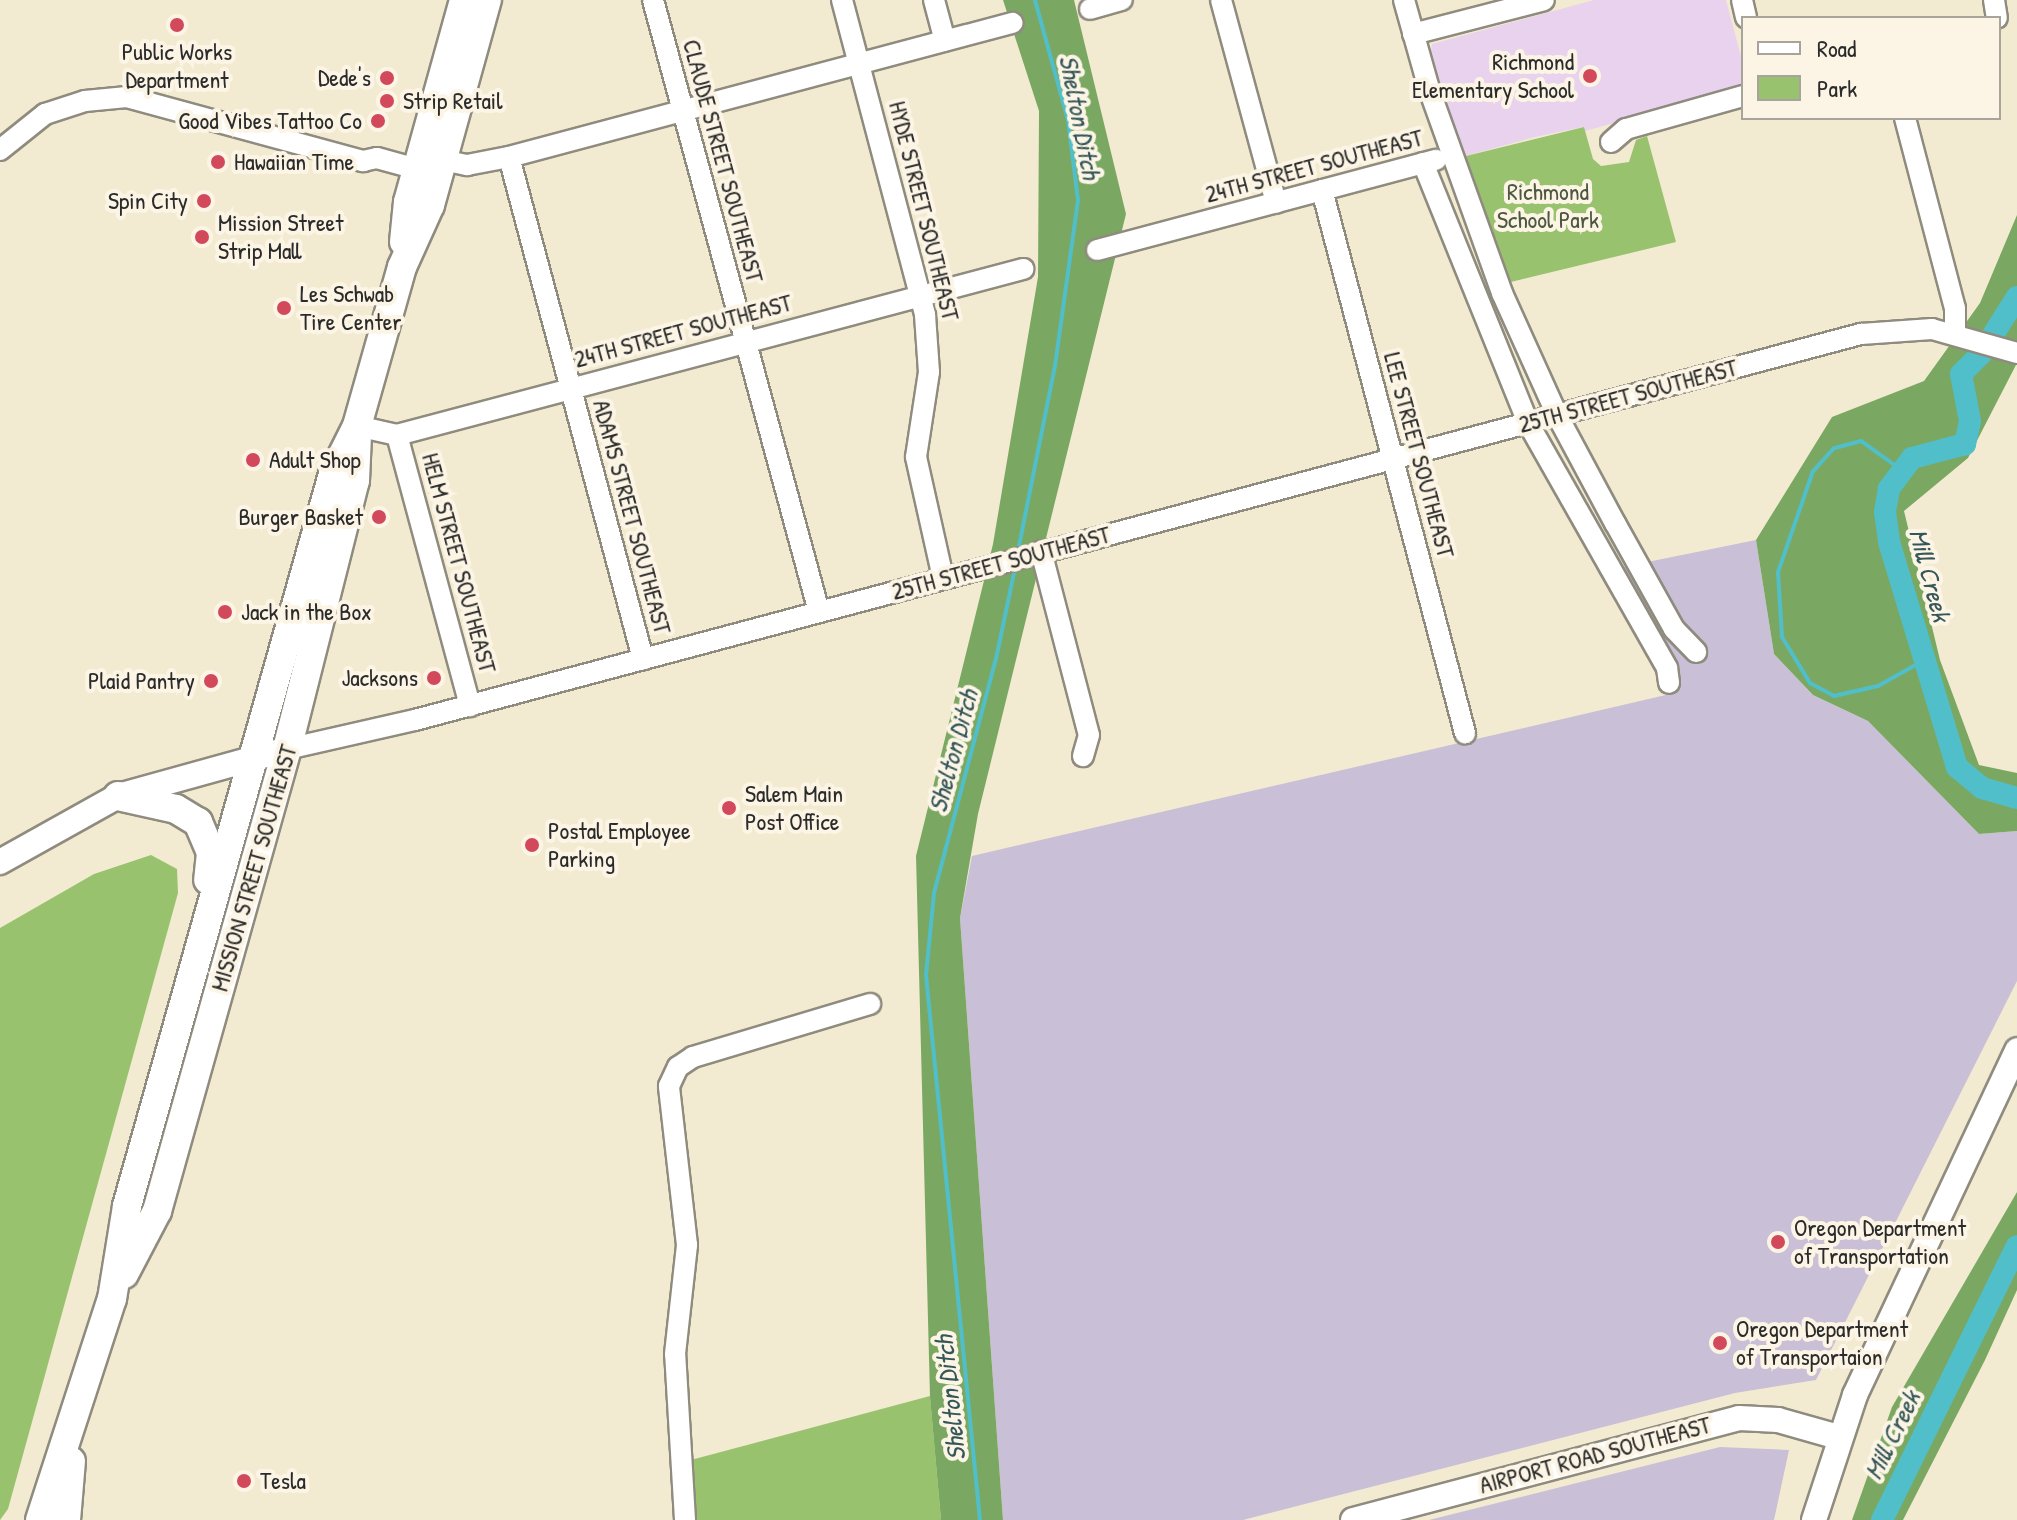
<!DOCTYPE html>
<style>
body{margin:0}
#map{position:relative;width:2017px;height:1520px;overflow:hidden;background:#f3ebd1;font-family:"Patrick Hand",sans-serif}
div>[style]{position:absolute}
.built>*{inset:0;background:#e8d2ee}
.industrial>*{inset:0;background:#c9bfd7}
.green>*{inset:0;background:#99c26f}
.forest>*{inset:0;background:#7aa862}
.stream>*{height:4px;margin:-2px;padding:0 2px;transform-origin:2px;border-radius:2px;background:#51bfc9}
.river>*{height:22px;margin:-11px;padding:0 11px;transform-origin:11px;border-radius:11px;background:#51bfc9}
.roads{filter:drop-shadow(2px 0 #8f8b7e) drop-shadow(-2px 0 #8f8b7e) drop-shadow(0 2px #8f8b7e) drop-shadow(0 -2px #8f8b7e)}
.minor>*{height:20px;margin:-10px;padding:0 10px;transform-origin:10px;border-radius:10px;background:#fff}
.major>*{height:24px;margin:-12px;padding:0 12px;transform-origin:12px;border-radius:12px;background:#fff}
.highway>*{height:28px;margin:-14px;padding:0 14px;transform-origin:14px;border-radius:14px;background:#fff}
.dots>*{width:22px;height:22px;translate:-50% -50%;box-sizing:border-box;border:4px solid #fcf5e5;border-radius:50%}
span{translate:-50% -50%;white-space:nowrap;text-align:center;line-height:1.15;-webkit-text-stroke:8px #fcf5e5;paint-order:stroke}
.poi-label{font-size:24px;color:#2b2b2b}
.right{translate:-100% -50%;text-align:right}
.left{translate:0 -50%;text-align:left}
.street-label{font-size:24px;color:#2b2b2b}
.park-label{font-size:24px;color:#4c583f}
.water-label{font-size:26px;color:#36575a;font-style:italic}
.legend{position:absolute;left:1741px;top:16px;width:260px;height:104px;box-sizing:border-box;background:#fcf5e5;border:2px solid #a8a49b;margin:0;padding:10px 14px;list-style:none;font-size:24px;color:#2b2b2b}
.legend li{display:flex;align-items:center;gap:16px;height:40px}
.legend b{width:40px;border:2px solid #a8a49b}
</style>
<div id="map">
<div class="built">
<i style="clip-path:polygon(1594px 0,1726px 0,1743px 64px,1743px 88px,1585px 131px,1583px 127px,1535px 137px,1462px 157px,1430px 54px,1432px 44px)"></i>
</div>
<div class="industrial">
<i style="clip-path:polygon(1756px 540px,1774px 654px,1813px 695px,1868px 721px,1979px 834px,2017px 831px,2017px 981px,1816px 1380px,1735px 1393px,1243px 1520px,1003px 1520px,960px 918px,972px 856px,1670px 694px,1598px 572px)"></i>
<i style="clip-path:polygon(1720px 1447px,1789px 1450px,1774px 1520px,1429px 1520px)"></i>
</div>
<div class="green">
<i style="clip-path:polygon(1584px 127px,1593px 159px,1601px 166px,1629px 162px,1636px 140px,1647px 136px,1676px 242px,1511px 282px,1462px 157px)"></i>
<i style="clip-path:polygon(151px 855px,177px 869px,178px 893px,8px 1509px,0 1520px,0 928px,94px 874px)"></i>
<i style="clip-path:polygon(930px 1396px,941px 1520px,694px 1520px,687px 1461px)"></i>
</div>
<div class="forest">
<i style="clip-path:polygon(1003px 0,1074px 0,1126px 214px,978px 814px,960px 918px,1003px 1520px,941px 1520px,930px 1397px,916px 856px,993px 544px,1038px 277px,1039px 111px)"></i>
<i style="clip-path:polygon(2017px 215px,2017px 363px,1968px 458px,1904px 511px,1940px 660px,1979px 765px,2017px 773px,2017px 831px,1979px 834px,1868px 721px,1813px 695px,1774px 654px,1756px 540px,1832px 417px,1924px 381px,1980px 303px)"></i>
<i style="clip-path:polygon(2017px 1192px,2017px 1290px,1985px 1360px,1903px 1520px,1852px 1520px,1892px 1407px)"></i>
</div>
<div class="stream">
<i style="left:1900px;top:469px;width:48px;rotate:-144.3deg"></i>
<i style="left:1861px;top:441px;width:28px;rotate:165deg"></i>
<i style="left:1834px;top:448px;width:31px;rotate:132deg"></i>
<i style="left:1813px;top:471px;width:107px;rotate:109.1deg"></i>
<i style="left:1778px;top:572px;width:65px;rotate:86.5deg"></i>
<i style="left:1782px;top:637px;width:54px;rotate:58.7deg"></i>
<i style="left:1810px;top:683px;width:27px;rotate:28deg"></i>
<i style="left:1834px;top:696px;width:45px;rotate:-12.8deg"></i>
<i style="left:1878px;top:686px;width:41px;rotate:-29.1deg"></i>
<i style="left:1914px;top:666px;width:12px;rotate:5deg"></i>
<i style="left:1018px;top:551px;width:189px;rotate:-78.7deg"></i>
<i style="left:1055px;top:366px;width:168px;rotate:-82.1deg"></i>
<i style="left:1078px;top:200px;width:81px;rotate:-97.1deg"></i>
<i style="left:1068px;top:120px;width:124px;rotate:-105.4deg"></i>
<i style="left:980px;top:1520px;width:548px;rotate:-95.66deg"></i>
<i style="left:926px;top:975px;width:82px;rotate:-84.4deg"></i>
<i style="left:934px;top:893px;width:242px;rotate:-75.2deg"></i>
<i style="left:996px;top:659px;width:93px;rotate:-78.2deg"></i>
</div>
<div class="river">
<i style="left:2017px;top:297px;width:67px;rotate:122.3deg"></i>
<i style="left:1981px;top:354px;width:28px;rotate:135deg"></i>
<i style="left:1961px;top:374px;width:48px;rotate:79.2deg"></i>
<i style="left:1970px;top:421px;width:24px;rotate:102deg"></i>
<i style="left:1965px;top:444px;width:55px;rotate:165.2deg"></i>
<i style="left:1912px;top:458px;width:39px;rotate:127deg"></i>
<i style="left:1889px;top:489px;width:23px;rotate:100deg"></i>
<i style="left:1885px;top:512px;width:30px;rotate:82deg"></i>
<i style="left:1889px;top:542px;width:235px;rotate:73.2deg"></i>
<i style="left:1957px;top:767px;width:33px;rotate:40deg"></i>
<i style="left:1982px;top:788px;width:36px;rotate:16deg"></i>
<i style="left:1882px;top:1520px;width:305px;rotate:-63.8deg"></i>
</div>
<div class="roads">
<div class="minor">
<i style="left:653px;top:0;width:634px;rotate:74.82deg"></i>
<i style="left:842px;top:0;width:326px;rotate:75.2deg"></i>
<i style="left:925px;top:315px;width:57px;rotate:86deg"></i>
<i style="left:929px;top:372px;width:86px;rotate:98.7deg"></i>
<i style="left:916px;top:457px;width:124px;rotate:77.4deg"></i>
<i style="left:934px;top:0;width:42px;rotate:75deg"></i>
<i style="left:1221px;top:0;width:210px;rotate:74.8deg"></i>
<i style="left:1404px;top:0;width:92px;rotate:74.3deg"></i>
<i style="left:1429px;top:89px;width:217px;rotate:70.3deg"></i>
<i style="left:1502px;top:293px;width:134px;rotate:65.7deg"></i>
<i style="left:1557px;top:415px;width:123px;rotate:61.8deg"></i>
<i style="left:1615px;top:523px;width:121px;rotate:60.9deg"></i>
<i style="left:1674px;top:629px;width:32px;rotate:46deg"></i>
<i style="left:1742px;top:0;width:18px;rotate:77deg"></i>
<i style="left:1994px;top:0;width:18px;rotate:81deg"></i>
<i style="left:1090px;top:9px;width:33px;rotate:-16deg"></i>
<i style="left:1413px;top:34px;width:135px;rotate:-14.5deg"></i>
<i style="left:1905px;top:118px;width:196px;rotate:75.3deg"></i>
<i style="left:1955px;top:308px;width:26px;rotate:90deg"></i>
<i style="left:1611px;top:142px;width:20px;rotate:-41deg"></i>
<i style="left:1626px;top:129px;width:122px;rotate:-15.8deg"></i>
<i style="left:0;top:150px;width:58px;rotate:-38.7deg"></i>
<i style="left:45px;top:114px;width:42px;rotate:-18deg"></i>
<i style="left:85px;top:101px;width:42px;rotate:-5.4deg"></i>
<i style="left:127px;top:97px;width:245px;rotate:15.2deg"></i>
<i style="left:363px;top:161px;width:14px;rotate:-12deg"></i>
<i style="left:377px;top:158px;width:41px;rotate:15.4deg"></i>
<i style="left:509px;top:157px;width:520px;rotate:75.05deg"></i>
<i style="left:443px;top:160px;width:25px;rotate:12deg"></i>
<i style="left:467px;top:165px;width:43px;rotate:-10.8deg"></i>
<i style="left:509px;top:157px;width:521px;rotate:-14.92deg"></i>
<i style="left:1423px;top:163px;width:280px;rotate:68deg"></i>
<i style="left:1528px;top:423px;width:282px;rotate:60.4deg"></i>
<i style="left:1667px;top:668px;width:15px;rotate:82deg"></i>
<i style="left:1322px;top:190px;width:562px;rotate:75.25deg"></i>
<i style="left:1097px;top:250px;width:351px;rotate:-14.9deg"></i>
<i style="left:357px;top:426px;width:41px;rotate:12.7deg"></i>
<i style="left:397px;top:435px;width:648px;rotate:-14.85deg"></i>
<i style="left:397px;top:435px;width:281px;rotate:74.9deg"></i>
<i style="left:1041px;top:551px;width:190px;rotate:75.4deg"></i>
<i style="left:1089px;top:735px;width:22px;rotate:106deg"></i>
<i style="left:287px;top:749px;width:131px;rotate:-12.8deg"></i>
<i style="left:415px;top:720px;width:1497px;rotate:-14.95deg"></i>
<i style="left:1861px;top:334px;width:71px;rotate:-4deg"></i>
<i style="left:1932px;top:329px;width:88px;rotate:15.8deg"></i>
<i style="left:685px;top:1520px;width:166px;rotate:-93.4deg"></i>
<i style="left:675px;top:1354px;width:110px;rotate:-83.7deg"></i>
<i style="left:687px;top:1245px;width:160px;rotate:-96.5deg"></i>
<i style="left:669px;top:1086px;width:21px;rotate:-65deg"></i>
<i style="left:678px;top:1067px;width:18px;rotate:-34deg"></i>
<i style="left:693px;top:1057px;width:185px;rotate:-16.7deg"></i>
</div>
<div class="major">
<i style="left:0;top:862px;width:135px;rotate:-29.2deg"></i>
<i style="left:118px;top:796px;width:175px;rotate:-15.5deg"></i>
<i style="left:1353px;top:1520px;width:399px;rotate:-14.8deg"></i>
<i style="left:1739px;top:1418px;width:39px;rotate:3deg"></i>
<i style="left:1778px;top:1420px;width:62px;rotate:15.8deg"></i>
<i style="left:1814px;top:1520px;width:132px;rotate:-71.8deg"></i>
<i style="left:1855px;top:1395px;width:381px;rotate:-64.8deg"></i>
</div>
<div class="highway">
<i style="left:404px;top:242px;width:40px;rotate:-84.3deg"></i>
<i style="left:408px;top:202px;width:210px;rotate:-74.5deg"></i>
<i style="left:118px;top:796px;width:59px;rotate:12.6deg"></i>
<i style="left:176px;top:809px;width:26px;rotate:31deg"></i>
<i style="left:198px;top:822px;width:34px;rotate:67deg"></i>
<i style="left:211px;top:853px;width:27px;rotate:96deg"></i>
<i style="left:124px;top:1274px;width:71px;rotate:-62.4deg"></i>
<i style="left:157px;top:1211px;width:480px;rotate:-74.3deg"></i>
<i style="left:287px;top:749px;width:276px;rotate:-75.8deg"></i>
<i style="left:355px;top:481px;width:46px;rotate:-87.5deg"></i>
<i style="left:40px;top:1520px;width:232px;rotate:-72deg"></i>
<i style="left:112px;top:1299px;width:94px;rotate:-80.8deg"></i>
<i style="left:127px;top:1206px;width:760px;rotate:-74.28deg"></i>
<i style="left:333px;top:474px;width:54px;rotate:-63.4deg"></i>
<i style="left:357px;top:426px;width:165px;rotate:-74.2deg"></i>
<i style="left:402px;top:267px;width:68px;rotate:-65.7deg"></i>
<i style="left:430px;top:205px;width:213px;rotate:-74.5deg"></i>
<i style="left:66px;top:1520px;width:59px;rotate:-85.2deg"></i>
</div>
</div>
<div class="dots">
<i style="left:177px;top:25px;background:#d1495b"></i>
<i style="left:1590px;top:76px;background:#d1495b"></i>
<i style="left:387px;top:78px;background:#d1495b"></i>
<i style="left:387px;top:101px;background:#d1495b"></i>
<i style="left:378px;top:121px;background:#d1495b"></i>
<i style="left:218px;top:162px;background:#d1495b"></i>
<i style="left:204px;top:201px;background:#d1495b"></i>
<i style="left:202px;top:237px;background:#d1495b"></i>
<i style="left:284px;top:308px;background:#d1495b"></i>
<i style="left:253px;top:460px;background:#d1495b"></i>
<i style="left:379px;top:517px;background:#d1495b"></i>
<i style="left:225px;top:612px;background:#d1495b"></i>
<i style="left:434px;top:678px;background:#d1495b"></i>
<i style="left:211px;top:681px;background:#d1495b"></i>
<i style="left:729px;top:808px;background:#d1495b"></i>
<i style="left:532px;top:845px;background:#d1495b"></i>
<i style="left:1778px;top:1242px;background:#d1495b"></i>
<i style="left:1720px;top:1343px;background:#d1495b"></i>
<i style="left:244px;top:1481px;background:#d1495b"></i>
</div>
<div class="poi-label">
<span style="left:177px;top:66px">Public Works<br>Department</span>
<span class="right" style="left:1574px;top:76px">Richmond<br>Elementary School</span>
<span class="right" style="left:371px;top:78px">Dede's</span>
<span class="left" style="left:403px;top:101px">Strip Retail</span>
<span class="right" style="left:362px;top:121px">Good Vibes Tattoo Co</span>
<span class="left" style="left:234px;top:162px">Hawaiian Time</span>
<span class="right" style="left:188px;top:201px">Spin City</span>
<span class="left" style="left:218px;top:237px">Mission Street<br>Strip Mall</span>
<span class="left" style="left:300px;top:308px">Les Schwab<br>Tire Center</span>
<span class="left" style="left:269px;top:460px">Adult Shop</span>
<span class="right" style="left:363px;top:517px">Burger Basket</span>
<span class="left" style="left:241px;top:612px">Jack in the Box</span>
<span class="right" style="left:418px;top:678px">Jacksons</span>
<span class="right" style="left:195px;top:681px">Plaid Pantry</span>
<span class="left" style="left:745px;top:808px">Salem Main<br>Post Office</span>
<span class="left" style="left:548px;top:845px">Postal Employee<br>Parking</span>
<span class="left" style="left:1794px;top:1242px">Oregon Department<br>of Transportation</span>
<span class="left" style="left:1736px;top:1343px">Oregon Department<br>of Transportaion</span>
<span class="left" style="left:260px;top:1481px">Tesla</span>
</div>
<div class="street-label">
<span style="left:723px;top:161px;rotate:75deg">CLAUDE STREET SOUTHEAST</span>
<span style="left:1314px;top:166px;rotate:-15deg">24TH STREET SOUTHEAST</span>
<span style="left:924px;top:211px;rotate:76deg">HYDE STREET SOUTHEAST</span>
<span style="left:683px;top:331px;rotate:-15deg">24TH STREET SOUTHEAST</span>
<span style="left:1628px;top:396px;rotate:-15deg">25TH STREET SOUTHEAST</span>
<span style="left:1419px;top:455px;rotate:75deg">LEE STREET SOUTHEAST</span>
<span style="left:632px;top:517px;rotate:75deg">ADAMS STREET SOUTHEAST</span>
<span style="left:459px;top:563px;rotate:75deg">HELM STREET SOUTHEAST</span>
<span style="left:1001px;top:563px;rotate:-15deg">25TH STREET SOUTHEAST</span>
<span style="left:254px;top:868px;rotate:-74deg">MISSION STREET SOUTHEAST</span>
<span style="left:1595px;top:1455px;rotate:-15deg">AIRPORT ROAD SOUTHEAST</span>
</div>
<div class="park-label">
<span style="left:1548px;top:206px">Richmond<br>School Park</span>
</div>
<div class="water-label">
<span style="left:1080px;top:117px;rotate:79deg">Shelton Ditch</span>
<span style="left:1930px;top:575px;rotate:75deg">Mill Creek</span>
<span style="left:953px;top:751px;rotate:-75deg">Shelton Ditch</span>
<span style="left:950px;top:1398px;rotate:-96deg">Shelton Ditch</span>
<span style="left:1892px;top:1435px;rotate:-64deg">Mill Creek</span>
</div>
<ul class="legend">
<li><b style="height:10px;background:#fff"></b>Road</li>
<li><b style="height:22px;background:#99c26f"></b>Park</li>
</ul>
</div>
